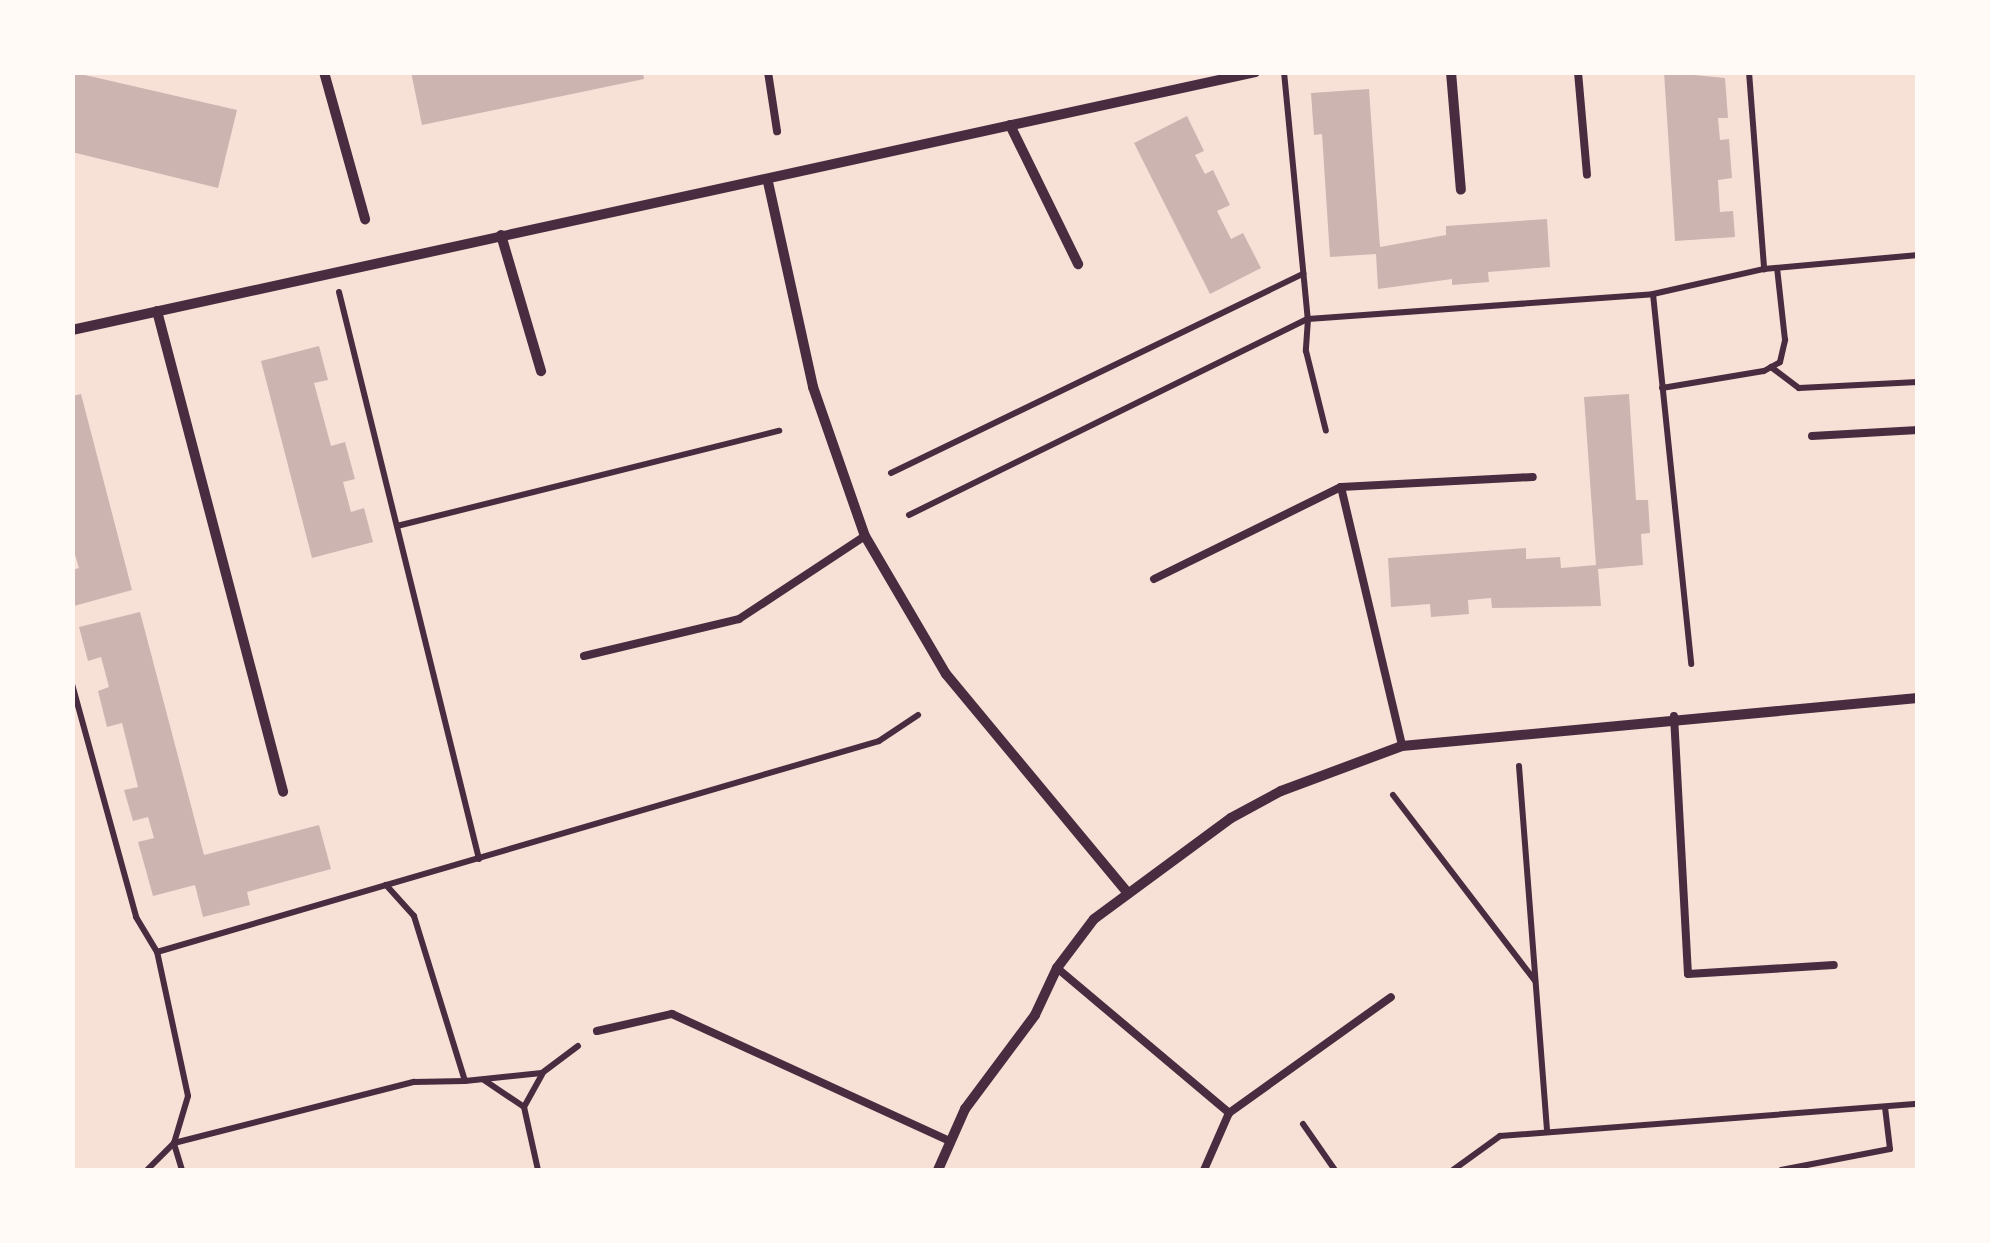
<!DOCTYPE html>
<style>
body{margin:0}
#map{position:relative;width:1990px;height:1243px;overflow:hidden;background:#f7e1d7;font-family:"Roboto Serif",serif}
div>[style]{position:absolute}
.building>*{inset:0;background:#ccb4b1}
.path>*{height:6px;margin:-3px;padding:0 3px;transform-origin:3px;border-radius:3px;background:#4a2c40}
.service>*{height:8px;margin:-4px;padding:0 4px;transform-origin:4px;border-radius:4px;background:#4a2c40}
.minor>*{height:10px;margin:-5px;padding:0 5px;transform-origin:5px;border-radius:5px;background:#4a2c40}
span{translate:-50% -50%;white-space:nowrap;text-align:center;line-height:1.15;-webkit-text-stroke:8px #fffaf5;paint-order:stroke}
.frame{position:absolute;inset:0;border:75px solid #fffaf5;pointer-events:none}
</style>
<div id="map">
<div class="building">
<i style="clip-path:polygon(72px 72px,237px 110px,218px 188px,72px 152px)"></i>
<i style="clip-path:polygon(411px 72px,643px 72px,644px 79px,422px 125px)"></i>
<i style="clip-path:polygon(1664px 72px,1725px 78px,1728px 118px,1718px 118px,1720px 140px,1729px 139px,1732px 178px,1718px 180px,1720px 212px,1733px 211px,1735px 237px,1675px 241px)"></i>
<i style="clip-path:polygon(1369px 89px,1380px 247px,1446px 235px,1446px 226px,1547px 219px,1550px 267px,1488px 272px,1489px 282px,1452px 285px,1452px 279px,1378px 289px,1376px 254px,1330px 257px,1322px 134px,1314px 135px,1311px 93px)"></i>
<i style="clip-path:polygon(1187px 116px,1204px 151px,1195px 155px,1205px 174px,1213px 170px,1230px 205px,1217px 211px,1231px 239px,1243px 233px,1261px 268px,1210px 294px,1134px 143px)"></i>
<i style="clip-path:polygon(319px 346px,328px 380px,314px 383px,331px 446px,345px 442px,355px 479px,343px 482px,351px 512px,364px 508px,373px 542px,312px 558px,261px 361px)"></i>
<i style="clip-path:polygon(81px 394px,132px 590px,74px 606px,72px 570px,79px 568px,72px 545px,72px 396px)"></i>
<i style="clip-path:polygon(1629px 394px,1636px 500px,1648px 500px,1650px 533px,1641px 534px,1643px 565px,1598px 569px,1601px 606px,1492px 608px,1491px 598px,1468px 600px,1469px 614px,1431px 617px,1430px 604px,1391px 607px,1388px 558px,1526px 548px,1526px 559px,1560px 557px,1561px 568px,1596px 565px,1584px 397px)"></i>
<i style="clip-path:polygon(140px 612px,204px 855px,319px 825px,331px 869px,247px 892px,250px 905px,203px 917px,195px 885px,153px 896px,138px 842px,154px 838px,148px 817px,133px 821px,124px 790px,138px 787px,122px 723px,107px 727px,98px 691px,109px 687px,101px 657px,88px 661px,79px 627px)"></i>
</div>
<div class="path">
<i style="left:1284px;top:72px;width:248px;rotate:84.5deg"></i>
<i style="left:1308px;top:319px;width:346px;rotate:-4.1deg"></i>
<i style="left:1653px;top:294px;width:114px;rotate:-12.7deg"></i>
<i style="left:1764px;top:269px;width:155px;rotate:-5.2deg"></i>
<i style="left:1749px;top:72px;width:198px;rotate:85.6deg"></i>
<i style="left:339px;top:292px;width:584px;rotate:76.13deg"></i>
<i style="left:1653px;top:294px;width:372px;rotate:84.1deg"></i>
<i style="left:1771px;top:367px;width:35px;rotate:37deg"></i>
<i style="left:1799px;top:388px;width:119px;rotate:-2.9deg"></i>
<i style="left:1662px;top:388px;width:103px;rotate:-9.5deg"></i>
<i style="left:1764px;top:371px;width:18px;rotate:-29deg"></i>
<i style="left:1780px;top:362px;width:23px;rotate:-77deg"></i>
<i style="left:1785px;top:340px;width:72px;rotate:-96.3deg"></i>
<i style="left:891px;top:473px;width:458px;rotate:-25.8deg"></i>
<i style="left:909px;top:515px;width:445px;rotate:-26.2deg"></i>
<i style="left:1308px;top:319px;width:32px;rotate:94deg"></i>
<i style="left:1306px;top:351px;width:82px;rotate:76deg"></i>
<i style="left:397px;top:526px;width:394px;rotate:-14deg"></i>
<i style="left:72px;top:684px;width:242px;rotate:74.6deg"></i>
<i style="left:136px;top:917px;width:41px;rotate:59deg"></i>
<i style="left:157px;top:952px;width:752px;rotate:-16.29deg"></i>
<i style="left:879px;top:741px;width:47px;rotate:-33.7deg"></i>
<i style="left:1519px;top:766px;width:367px;rotate:85.6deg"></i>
<i style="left:1393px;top:795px;width:234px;rotate:52.6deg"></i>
<i style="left:484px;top:1080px;width:48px;rotate:34deg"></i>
<i style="left:524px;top:1107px;width:65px;rotate:77.5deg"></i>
<i style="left:465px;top:1081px;width:77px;rotate:-5.9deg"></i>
<i style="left:542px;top:1073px;width:45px;rotate:-36.9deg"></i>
<i style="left:524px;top:1107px;width:38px;rotate:-61deg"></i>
<i style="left:1303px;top:1124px;width:56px;rotate:55.2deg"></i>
<i style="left:147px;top:1170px;width:38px;rotate:-45deg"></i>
<i style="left:174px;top:1143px;width:49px;rotate:-73.4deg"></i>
<i style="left:188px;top:1096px;width:147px;rotate:-102.1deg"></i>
<i style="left:182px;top:1170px;width:28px;rotate:-107deg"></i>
<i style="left:174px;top:1143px;width:248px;rotate:-14.3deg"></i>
<i style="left:414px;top:1082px;width:51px;rotate:-1.1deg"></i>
<i style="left:465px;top:1081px;width:173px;rotate:-107.2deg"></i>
<i style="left:414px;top:916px;width:42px;rotate:-132.1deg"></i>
<i style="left:1453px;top:1170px;width:58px;rotate:-35.9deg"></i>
<i style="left:1500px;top:1136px;width:419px;rotate:-4.4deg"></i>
<i style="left:1781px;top:1170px;width:111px;rotate:-10.9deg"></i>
<i style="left:1890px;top:1149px;width:42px;rotate:-96.8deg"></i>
</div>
<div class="service">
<i style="left:768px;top:72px;width:60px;rotate:81.3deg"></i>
<i style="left:1578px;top:72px;width:103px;rotate:85deg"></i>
<i style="left:1812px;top:436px;width:106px;rotate:-3.2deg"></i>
<i style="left:1341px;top:487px;width:266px;rotate:76.7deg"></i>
<i style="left:1154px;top:579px;width:208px;rotate:-26.2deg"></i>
<i style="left:1341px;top:487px;width:192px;rotate:-3deg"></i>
<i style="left:584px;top:656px;width:159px;rotate:-13.4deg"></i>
<i style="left:739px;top:619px;width:151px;rotate:-33.4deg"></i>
<i style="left:1674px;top:716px;width:258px;rotate:86.9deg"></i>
<i style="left:1688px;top:974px;width:146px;rotate:-3.5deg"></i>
<i style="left:1057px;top:968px;width:225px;rotate:40.1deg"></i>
<i style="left:597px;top:1031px;width:77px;rotate:-12.8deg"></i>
<i style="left:672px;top:1014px;width:305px;rotate:24.6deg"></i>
<i style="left:1204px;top:1170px;width:62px;rotate:-66.3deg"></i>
<i style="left:1229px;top:1113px;width:199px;rotate:-35.6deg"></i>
</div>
<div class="minor">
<i style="left:324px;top:72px;width:153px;rotate:74.4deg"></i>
<i style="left:1451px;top:72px;width:118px;rotate:85.2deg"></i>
<i style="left:1010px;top:125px;width:155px;rotate:63.9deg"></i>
<i style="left:768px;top:182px;width:210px;rotate:77.6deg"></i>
<i style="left:813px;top:387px;width:158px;rotate:70.8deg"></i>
<i style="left:865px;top:536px;width:160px;rotate:59.6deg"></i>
<i style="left:946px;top:674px;width:283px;rotate:50.3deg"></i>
<i style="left:501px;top:235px;width:142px;rotate:73.6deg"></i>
<i style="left:157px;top:311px;width:497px;rotate:75.3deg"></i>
<i style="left:72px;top:330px;width:1211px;rotate:-12.3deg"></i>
<i style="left:938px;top:1170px;width:67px;rotate:-66.1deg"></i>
<i style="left:965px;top:1109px;width:117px;rotate:-53.3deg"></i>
<i style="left:1035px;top:1015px;width:52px;rotate:-64.9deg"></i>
<i style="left:1057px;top:968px;width:61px;rotate:-52.9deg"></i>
<i style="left:1094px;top:919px;width:170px;rotate:-36.4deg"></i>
<i style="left:1231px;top:818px;width:57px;rotate:-28.4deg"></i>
<i style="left:1281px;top:791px;width:129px;rotate:-20.4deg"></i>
<i style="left:1402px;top:746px;width:518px;rotate:-5.31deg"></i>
</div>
<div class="frame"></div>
</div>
